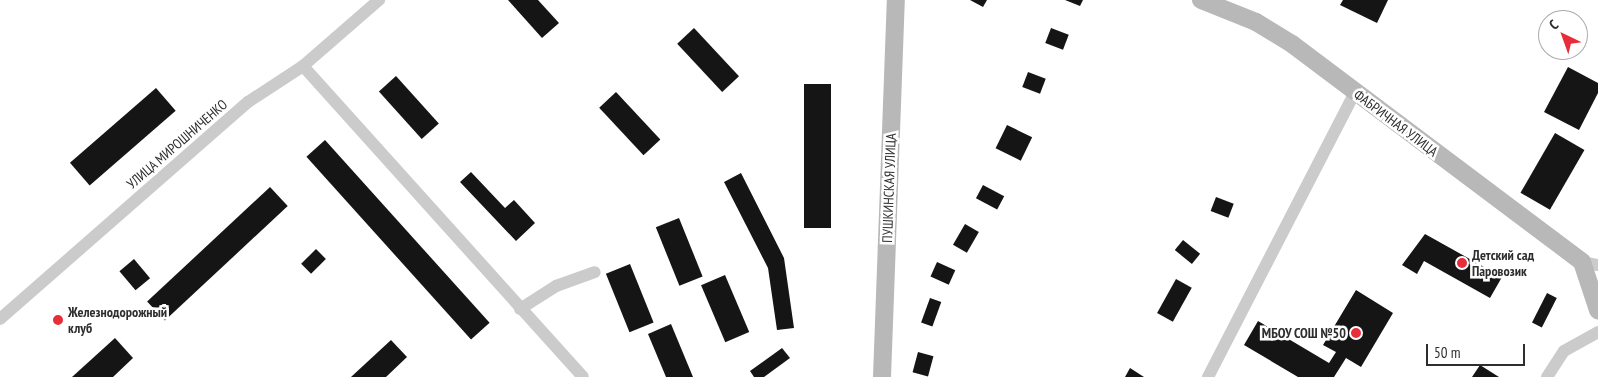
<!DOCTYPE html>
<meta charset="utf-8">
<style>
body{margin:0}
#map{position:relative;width:1598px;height:377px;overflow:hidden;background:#fff;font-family:"PT Sans Narrow",sans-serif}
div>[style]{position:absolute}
.building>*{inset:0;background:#151515;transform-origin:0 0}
.street>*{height:12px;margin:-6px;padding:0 6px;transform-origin:6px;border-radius:6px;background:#cbcbcb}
.secondary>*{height:18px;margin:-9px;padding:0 9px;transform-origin:9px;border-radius:9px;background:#b8b8b8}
.dots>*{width:14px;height:14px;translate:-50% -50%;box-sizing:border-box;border:2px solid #fff;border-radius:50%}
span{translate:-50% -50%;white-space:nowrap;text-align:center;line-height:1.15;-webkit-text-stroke:5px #fff;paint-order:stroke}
.street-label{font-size:14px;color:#2e2e2e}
.poi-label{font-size:14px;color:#2e2e2e;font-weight:700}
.left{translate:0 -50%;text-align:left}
.right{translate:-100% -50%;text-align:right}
.north{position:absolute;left:1538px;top:10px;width:50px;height:50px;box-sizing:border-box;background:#fff;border:1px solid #ababab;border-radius:50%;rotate:318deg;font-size:14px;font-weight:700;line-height:20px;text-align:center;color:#2e2e2e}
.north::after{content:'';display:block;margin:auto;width:18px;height:22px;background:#e82d3a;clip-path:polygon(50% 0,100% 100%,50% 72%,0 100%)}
.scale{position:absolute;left:1426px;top:344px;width:99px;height:22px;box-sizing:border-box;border:2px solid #2e2e2e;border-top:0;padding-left:6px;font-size:15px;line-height:18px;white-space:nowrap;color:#2e2e2e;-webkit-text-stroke:4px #fff;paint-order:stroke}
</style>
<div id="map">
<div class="building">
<i style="clip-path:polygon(508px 0,538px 0,559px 23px,542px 38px)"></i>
<i style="clip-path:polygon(970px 0,987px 0,983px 7px)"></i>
<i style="clip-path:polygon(1065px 0,1083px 0,1080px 6px)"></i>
<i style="clip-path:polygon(1343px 0,1388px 0,1377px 23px,1340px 5px)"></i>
<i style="left:694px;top:28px;width:66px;height:23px;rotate:47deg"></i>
<i style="left:1051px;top:28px;width:19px;height:16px;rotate:21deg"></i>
<i style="clip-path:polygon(1568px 67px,1598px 83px,1598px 93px,1579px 130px,1544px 112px)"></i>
<i style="left:1028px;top:72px;width:19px;height:16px;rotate:21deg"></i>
<i style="left:396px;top:76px;width:64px;height:23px;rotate:48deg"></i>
<i style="left:804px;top:84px;width:27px;height:144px"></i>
<i style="left:156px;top:88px;width:30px;height:114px;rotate:49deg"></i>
<i style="left:616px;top:92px;width:65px;height:23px;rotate:47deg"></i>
<i style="left:1007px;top:125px;width:28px;height:26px;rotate:26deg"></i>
<i style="left:1555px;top:133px;width:34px;height:69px;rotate:30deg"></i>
<i style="left:325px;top:140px;width:246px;height:25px;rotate:48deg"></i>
<i style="clip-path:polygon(471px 172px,505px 208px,514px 200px,535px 223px,516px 241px,460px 182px)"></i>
<i style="clip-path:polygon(741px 173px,784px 258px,794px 328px,777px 330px,768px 268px,724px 182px)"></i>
<i style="left:983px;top:185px;width:24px;height:15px;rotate:28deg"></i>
<i style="left:270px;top:187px;width:26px;height:168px;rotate:47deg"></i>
<i style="left:1216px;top:197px;width:19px;height:15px;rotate:21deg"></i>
<i style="left:679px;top:218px;width:63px;height:25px;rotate:68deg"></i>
<i style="left:965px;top:224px;width:16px;height:24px;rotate:30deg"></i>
<i style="clip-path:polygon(1425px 234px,1502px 277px,1490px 298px,1424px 261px,1417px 274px,1402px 265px)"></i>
<i style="left:1183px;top:240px;width:22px;height:13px;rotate:39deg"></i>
<i style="left:316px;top:249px;width:14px;height:21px;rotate:45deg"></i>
<i style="left:134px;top:259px;width:25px;height:19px;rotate:50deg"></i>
<i style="left:937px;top:262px;width:20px;height:16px;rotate:24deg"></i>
<i style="left:630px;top:264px;width:63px;height:26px;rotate:68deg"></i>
<i style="left:725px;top:275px;width:62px;height:26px;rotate:67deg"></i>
<i style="left:1176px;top:279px;width:18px;height:39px;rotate:29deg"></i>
<i style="clip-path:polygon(1356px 290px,1393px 313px,1361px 367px,1346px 358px,1334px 377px,1298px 377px,1244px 345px,1258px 321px,1329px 363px,1336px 352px,1323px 345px)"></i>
<i style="left:1547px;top:293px;width:11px;height:33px;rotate:27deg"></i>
<i style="left:930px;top:298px;width:12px;height:26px;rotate:20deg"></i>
<i style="clip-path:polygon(671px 324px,693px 377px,666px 377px,648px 334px)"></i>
<i style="clip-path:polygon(115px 338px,133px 358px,113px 377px,72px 377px)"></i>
<i style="clip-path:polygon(391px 340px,407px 357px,386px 377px,351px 377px)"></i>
<i style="clip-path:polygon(782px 348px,790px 358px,764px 377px,754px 377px,750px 371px)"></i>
<i style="left:918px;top:352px;width:16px;height:21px;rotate:15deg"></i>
<i style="clip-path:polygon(1480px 365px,1499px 377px,1472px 377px)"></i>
<i style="clip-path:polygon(1130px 368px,1144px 377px,1125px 377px)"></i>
</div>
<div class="street">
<i style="left:303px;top:66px;width:418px;rotate:48deg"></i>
<i style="left:1582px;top:262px;width:16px;rotate:11deg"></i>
<i style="left:520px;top:309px;width:43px;rotate:-32.6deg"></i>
<i style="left:556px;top:286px;width:41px;rotate:-19.7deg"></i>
<i style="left:0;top:319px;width:330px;rotate:-41.2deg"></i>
<i style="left:248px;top:102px;width:66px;rotate:-33.2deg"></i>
<i style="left:303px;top:66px;width:101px;rotate:-41deg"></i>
<i style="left:1208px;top:377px;width:321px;rotate:-62.7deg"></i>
<i style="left:1547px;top:377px;width:31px;rotate:-57deg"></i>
<i style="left:1564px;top:351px;width:39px;rotate:-29deg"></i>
</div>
<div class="secondary">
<i style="left:1201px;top:0;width:59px;rotate:21.8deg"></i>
<i style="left:1256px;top:22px;width:42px;rotate:31.4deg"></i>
<i style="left:1292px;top:44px;width:363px;rotate:36.9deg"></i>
<i style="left:1582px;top:262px;width:51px;rotate:71.6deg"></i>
<i style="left:882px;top:377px;width:377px;rotate:-87.9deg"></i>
</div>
<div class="dots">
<i style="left:1462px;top:263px;background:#e82d3a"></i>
<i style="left:58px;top:320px;background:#e82d3a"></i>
<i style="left:1356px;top:333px;background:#e82d3a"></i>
</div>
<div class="street-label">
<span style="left:1396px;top:123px;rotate:37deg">ФАБРИЧНАЯ УЛИЦА</span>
<span style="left:177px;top:144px;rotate:-41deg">УЛИЦА МИРОШНИЧЕНКО</span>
<span style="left:889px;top:188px;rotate:-88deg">ПУШКИНСКАЯ УЛИЦА</span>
</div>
<div class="poi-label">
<span class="left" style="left:1472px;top:263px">Детский сад<br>Паровозик</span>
<span class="left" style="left:68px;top:320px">Железнодорожный<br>клуб</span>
<span class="right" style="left:1346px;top:333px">МБОУ СОШ №50</span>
</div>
<div class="north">С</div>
<div class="scale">50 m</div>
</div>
